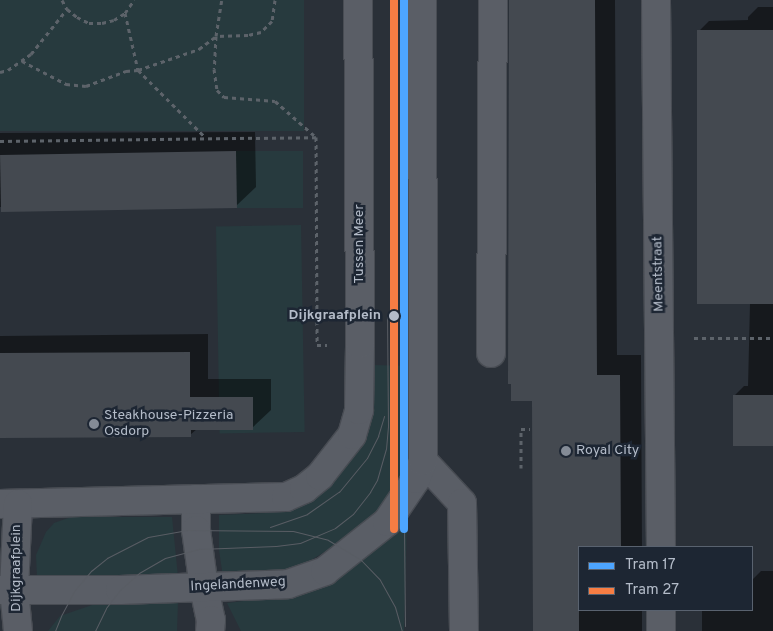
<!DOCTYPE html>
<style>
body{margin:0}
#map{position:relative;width:773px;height:631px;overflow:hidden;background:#2a3038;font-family:Overpass,sans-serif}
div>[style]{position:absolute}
.green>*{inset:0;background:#273a3e;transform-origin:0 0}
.shadow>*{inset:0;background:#0007}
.building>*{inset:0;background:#444950;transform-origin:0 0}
.path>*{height:3px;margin-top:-1.5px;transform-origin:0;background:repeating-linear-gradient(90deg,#5d636a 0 4px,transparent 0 8px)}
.roads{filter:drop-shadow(1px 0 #484c53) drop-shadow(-1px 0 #484c53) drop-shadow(0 1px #484c53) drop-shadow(0 -1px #484c53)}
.pedestrian>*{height:28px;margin:-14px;padding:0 14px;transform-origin:14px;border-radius:14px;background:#5a5e66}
.minor>*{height:28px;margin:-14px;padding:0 14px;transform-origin:14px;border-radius:14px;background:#5a5e66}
.tram>*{height:1px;margin:-0.5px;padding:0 0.5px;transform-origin:0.5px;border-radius:0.5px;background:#595d64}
.tram-1>*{height:8px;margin:-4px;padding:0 4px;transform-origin:4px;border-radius:4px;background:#4da5ff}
.tram-2>*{height:8px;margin:-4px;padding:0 4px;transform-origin:4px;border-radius:4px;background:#f77d43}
.dots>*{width:14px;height:14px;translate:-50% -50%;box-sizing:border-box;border:2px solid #1d2633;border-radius:50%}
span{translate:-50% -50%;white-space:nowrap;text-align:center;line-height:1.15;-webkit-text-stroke:5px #1d2633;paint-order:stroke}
.street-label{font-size:14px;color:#b4bcc9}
.stop-label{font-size:14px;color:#b4bcc9;font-weight:700}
.right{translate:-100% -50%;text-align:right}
.poi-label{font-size:14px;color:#b4bcc9}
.left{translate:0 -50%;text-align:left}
.legend{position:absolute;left:578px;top:546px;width:175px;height:65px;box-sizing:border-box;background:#1d2633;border:1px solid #59626f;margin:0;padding:6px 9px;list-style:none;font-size:15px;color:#b4bcc9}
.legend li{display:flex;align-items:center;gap:10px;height:25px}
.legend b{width:25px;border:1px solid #59626f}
</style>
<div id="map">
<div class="green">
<i style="left:0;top:0;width:304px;height:131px"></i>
<i style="left:236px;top:151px;width:67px;height:57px"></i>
<i style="left:301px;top:225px;width:207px;height:85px;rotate:89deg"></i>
<i style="clip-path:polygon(372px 365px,417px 366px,416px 440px,402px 478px,381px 508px,367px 522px,334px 546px,300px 567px,281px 574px,223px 577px,219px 550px,219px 515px,266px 513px,283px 509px,318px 494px,332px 485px,360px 443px)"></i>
<i style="clip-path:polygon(71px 517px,172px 517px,178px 577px,37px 578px,36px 555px,46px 532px,54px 523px)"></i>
<i style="clip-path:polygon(407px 521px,404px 631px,241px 631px,227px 603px,286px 596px,365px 556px)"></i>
<i style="clip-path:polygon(178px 601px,177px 631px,48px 631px,60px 616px,95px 604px)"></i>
</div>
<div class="shadow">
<i style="clip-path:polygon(510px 0,615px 0,617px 355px,641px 355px,642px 547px,579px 547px,579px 610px,642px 610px,642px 631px,534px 631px,533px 400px)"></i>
<i style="clip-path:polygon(758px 7px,773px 7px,773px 445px,734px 396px,744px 386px,748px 386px,750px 303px,699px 31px,709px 21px,748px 20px,748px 17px)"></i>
<i style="clip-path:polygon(255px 132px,256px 187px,236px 206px,0 207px,0 133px)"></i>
<i style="clip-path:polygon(208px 334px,208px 379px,271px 379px,271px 410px,252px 428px,197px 429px,190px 435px,0 436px,0 336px)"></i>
<i style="clip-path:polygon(761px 571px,773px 571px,773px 631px,702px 631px,702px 610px,752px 610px,752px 580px)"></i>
</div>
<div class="building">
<i style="clip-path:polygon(509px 0,595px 0,597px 375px,620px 375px,621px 547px,579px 547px,579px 631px,533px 631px,532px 401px,511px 401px,511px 384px,508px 384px)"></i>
<i style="left:697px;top:30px;width:76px;height:274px"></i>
<i style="left:236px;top:151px;width:57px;height:236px;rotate:89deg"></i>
<i style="clip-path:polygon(190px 352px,190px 397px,253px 397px,253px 430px,191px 430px,191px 437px,0 438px,0 353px)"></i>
<i style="left:733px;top:395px;width:40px;height:51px"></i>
</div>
<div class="path">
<i style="left:62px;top:0;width:10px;rotate:61deg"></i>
<i style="left:67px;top:9px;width:13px;rotate:39deg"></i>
<i style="left:77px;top:17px;width:13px;rotate:27deg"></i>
<i style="left:89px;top:23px;width:13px"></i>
<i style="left:102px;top:23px;width:12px;rotate:-14deg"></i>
<i style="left:114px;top:20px;width:13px;rotate:-32deg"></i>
<i style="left:125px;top:13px;width:16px;rotate:-55deg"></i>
<i style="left:275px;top:0;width:21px;rotate:98deg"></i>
<i style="left:272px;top:21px;width:16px;rotate:135deg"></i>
<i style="left:261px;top:32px;width:13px;rotate:167deg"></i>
<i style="left:248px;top:35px;width:32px;rotate:178deg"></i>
<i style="left:216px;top:36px;width:33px;rotate:93deg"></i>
<i style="left:214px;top:69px;width:21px;rotate:82deg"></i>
<i style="left:217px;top:90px;width:10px;rotate:45deg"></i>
<i style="left:224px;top:97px;width:51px;rotate:4.5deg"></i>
<i style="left:275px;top:101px;width:55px;rotate:41.3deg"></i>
<i style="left:125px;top:13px;width:58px;rotate:77.2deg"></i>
<i style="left:138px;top:70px;width:96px;rotate:45deg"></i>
<i style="left:22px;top:61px;width:50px;rotate:27.6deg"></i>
<i style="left:66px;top:84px;width:20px;rotate:6deg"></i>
<i style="left:86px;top:86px;width:43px;rotate:-20.6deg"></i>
<i style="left:126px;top:71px;width:12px;rotate:-5deg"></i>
<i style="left:138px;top:70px;width:65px;rotate:-19deg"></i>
<i style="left:199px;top:49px;width:21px;rotate:-37deg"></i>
<i style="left:216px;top:36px;width:36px;rotate:-81deg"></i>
<i style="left:0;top:72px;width:8px;rotate:-14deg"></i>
<i style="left:8px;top:70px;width:28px;rotate:-35deg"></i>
<i style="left:31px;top:54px;width:58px;rotate:-51.3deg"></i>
<i style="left:0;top:141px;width:316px;rotate:-0.7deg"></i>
<i style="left:316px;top:137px;width:208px;rotate:89.7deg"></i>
<i style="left:317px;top:345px;width:10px"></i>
<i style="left:694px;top:338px;width:79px"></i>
<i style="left:521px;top:468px;width:39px;rotate:-90deg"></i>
<i style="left:521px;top:429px;width:9px"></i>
</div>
<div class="roads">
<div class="pedestrian">
<i style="left:196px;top:499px;width:31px;rotate:90deg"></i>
<i style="left:196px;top:530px;width:59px;rotate:82.1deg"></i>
<i style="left:204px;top:588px;width:33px;rotate:78deg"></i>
<i style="left:211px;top:620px;width:11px;rotate:95deg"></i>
</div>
<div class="minor">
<i style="left:656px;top:0;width:547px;rotate:89.48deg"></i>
<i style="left:491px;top:353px;width:353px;rotate:-89.7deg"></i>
<i style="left:423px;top:461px;width:57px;rotate:47.1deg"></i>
<i style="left:462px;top:503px;width:128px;rotate:89.1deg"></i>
<i style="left:0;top:504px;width:286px;rotate:-1.4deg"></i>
<i style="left:286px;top:497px;width:20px;rotate:-24deg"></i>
<i style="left:304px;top:489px;width:21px;rotate:-39deg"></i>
<i style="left:320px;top:476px;width:52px;rotate:-52deg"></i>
<i style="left:352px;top:435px;width:26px;rotate:-74deg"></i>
<i style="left:359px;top:410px;width:66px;rotate:-89.1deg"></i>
<i style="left:360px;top:344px;width:344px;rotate:-90.3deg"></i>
<i style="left:18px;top:504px;width:86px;rotate:92.7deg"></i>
<i style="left:14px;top:590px;width:41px;rotate:84.4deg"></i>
<i style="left:0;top:590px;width:120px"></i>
<i style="left:120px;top:590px;width:168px;rotate:-2deg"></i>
<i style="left:288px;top:584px;width:39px;rotate:-19deg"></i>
<i style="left:325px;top:571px;width:79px;rotate:-38.3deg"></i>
<i style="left:387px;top:522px;width:52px;rotate:-56deg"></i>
<i style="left:416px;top:479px;width:19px;rotate:-69deg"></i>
<i style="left:423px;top:461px;width:461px;rotate:-90.1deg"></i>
<i style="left:661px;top:610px;width:21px;rotate:90deg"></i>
</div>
</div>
<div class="tram">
<i style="left:270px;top:527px;width:39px;rotate:-19deg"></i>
<i style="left:307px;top:514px;width:39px;rotate:-35deg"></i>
<i style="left:339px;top:492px;width:44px;rotate:-50.5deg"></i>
<i style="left:367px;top:458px;width:25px;rotate:-63deg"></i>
<i style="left:378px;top:436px;width:21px;rotate:-73deg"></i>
<i style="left:404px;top:529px;width:97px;rotate:89.4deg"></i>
<i style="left:55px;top:631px;width:18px;rotate:-68deg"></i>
<i style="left:62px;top:614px;width:27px;rotate:-62deg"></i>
<i style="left:75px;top:590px;width:25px;rotate:-50deg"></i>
<i style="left:91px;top:571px;width:21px;rotate:-39deg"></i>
<i style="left:107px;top:558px;width:46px;rotate:-27.1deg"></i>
<i style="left:148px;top:537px;width:40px;rotate:-10deg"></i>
<i style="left:187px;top:530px;width:106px;rotate:0.5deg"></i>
<i style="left:293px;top:531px;width:36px;rotate:14deg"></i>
<i style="left:328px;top:540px;width:37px;rotate:31deg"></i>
<i style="left:360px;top:559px;width:29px;rotate:46deg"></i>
<i style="left:380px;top:580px;width:31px;rotate:61deg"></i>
<i style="left:395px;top:607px;width:25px;rotate:74deg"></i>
<i style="left:95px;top:631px;width:25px;rotate:-64deg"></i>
<i style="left:106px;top:608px;width:23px;rotate:-52deg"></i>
<i style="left:120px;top:590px;width:25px;rotate:-42deg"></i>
<i style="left:139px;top:573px;width:30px;rotate:-30deg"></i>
<i style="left:165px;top:558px;width:35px;rotate:-15deg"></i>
<i style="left:199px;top:549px;width:77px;rotate:-2.2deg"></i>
<i style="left:276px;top:546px;width:24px;rotate:-7deg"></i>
<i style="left:300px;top:543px;width:38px;rotate:-23deg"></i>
<i style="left:335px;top:528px;width:23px;rotate:-38deg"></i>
<i style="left:353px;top:514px;width:28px;rotate:-52deg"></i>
<i style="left:370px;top:492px;width:14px;rotate:-60deg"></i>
<i style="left:377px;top:480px;width:32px;rotate:-74deg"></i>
<i style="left:386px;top:449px;width:22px;rotate:-85deg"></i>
<i style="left:388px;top:427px;width:111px;rotate:-90.5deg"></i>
</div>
<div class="tram-1">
<i style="left:404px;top:0;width:529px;rotate:90deg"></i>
</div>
<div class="tram-2">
<i style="left:394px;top:0;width:529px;rotate:90deg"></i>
</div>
<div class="dots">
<i style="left:394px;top:316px;background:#b4bcc9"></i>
<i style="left:94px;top:424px;background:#848b96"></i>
<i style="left:566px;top:451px;background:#848b96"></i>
</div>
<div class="street-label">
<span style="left:360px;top:244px;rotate:-90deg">Tussen Meer</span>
<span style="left:659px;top:274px;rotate:-91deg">Meentstraat</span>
<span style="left:17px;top:568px;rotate:-90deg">Dijkgraafplein</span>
<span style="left:238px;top:585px;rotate:-3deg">Ingelandenweg</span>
</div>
<div class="stop-label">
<span class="right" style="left:381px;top:316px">Dijkgraafplein</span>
</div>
<div class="poi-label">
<span class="left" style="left:104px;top:424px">Steakhouse-Pizzeria<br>Osdorp</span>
<span class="left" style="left:576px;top:451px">Royal City</span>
</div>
<ul class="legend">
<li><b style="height:6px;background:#4da5ff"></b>Tram 17</li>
<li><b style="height:6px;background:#f77d43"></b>Tram 27</li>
</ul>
</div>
